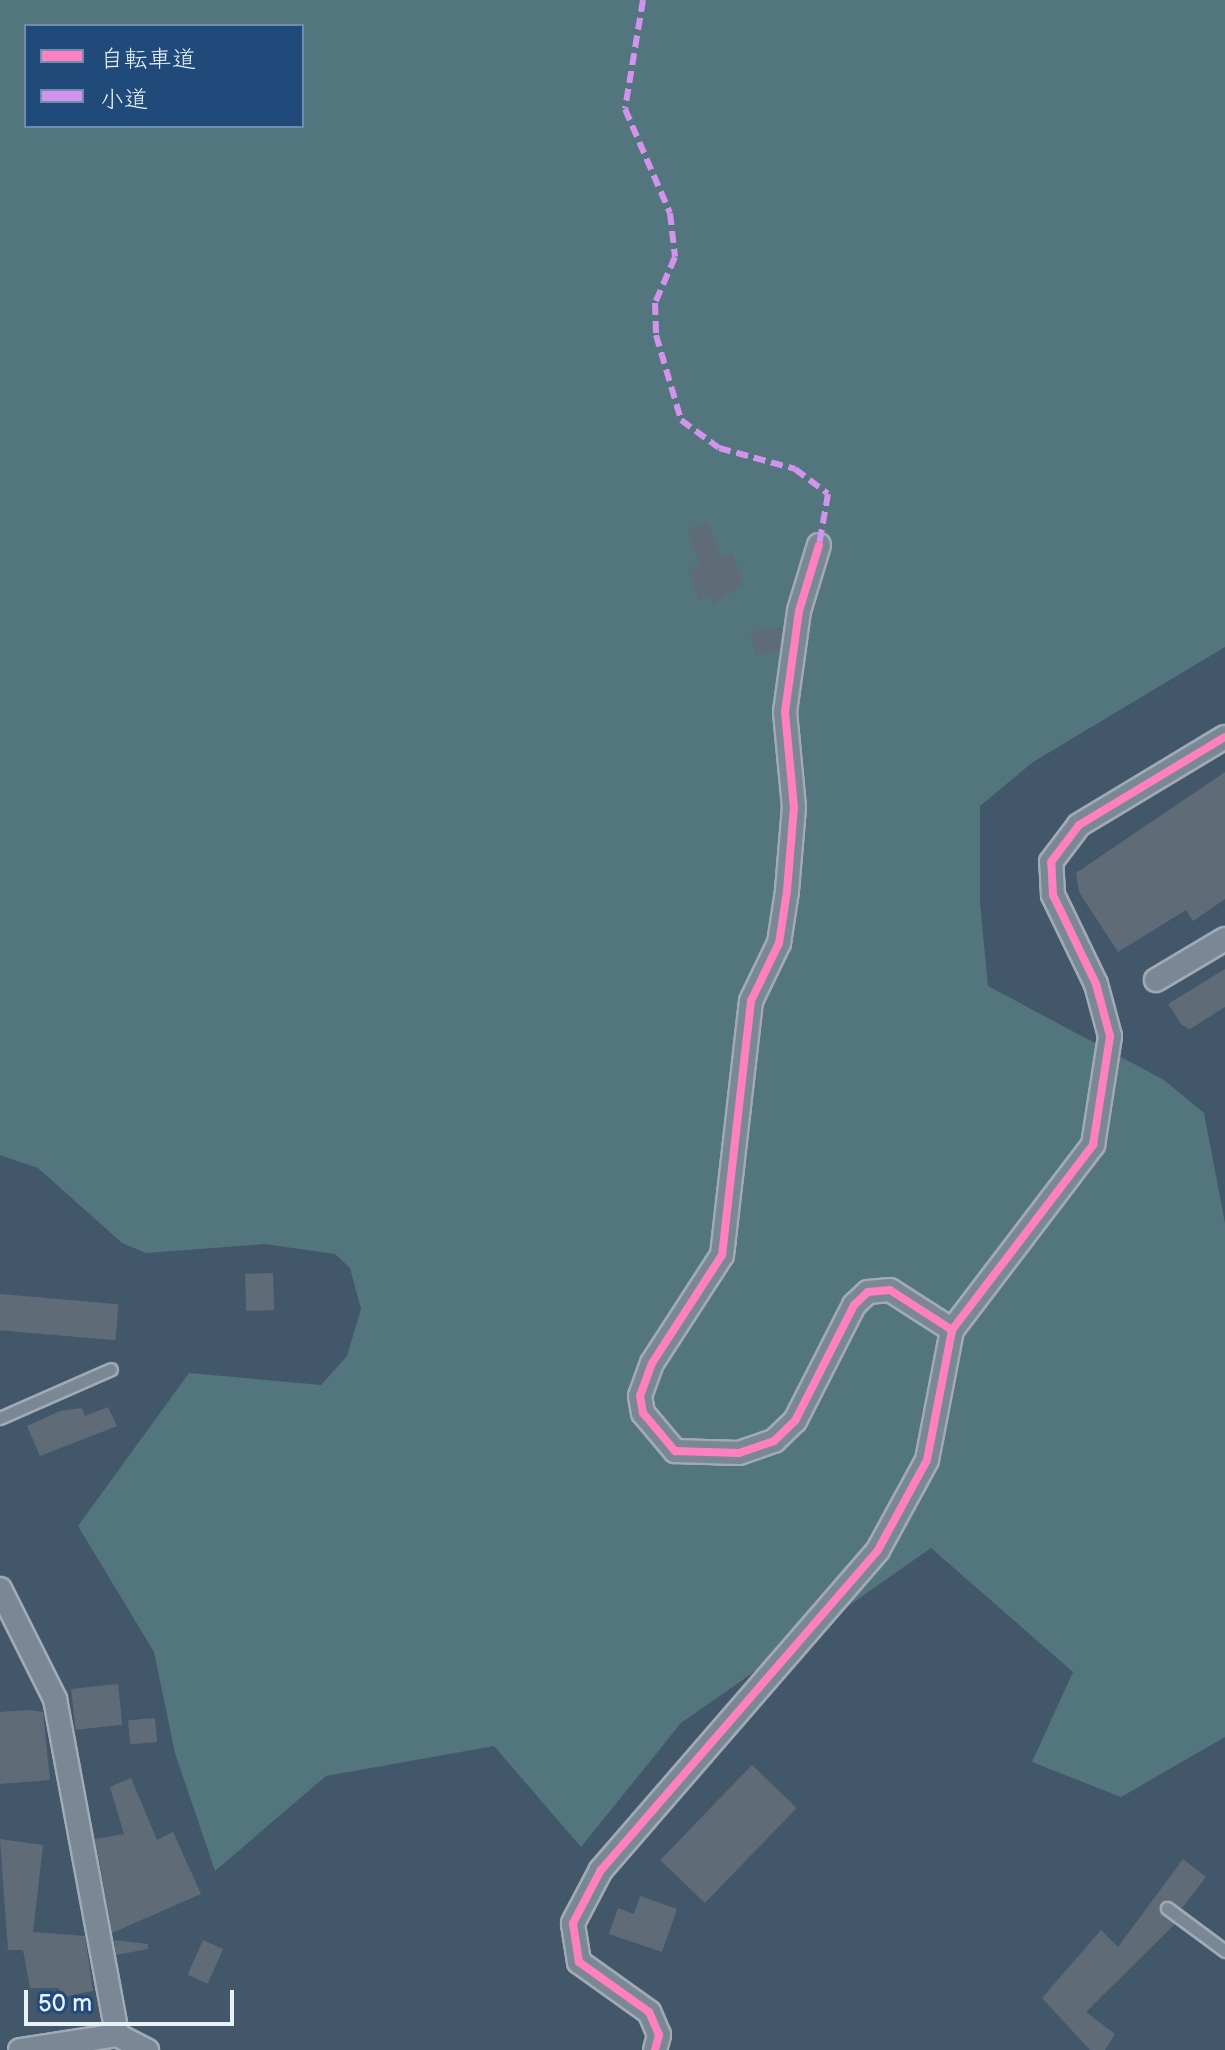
<!DOCTYPE html>
<meta charset="utf-8">
<style>
body{margin:0}
#map{position:relative;width:1225px;height:2050px;overflow:hidden;background:#43576b;font-family:"Balsamiq Sans","Klee One",sans-serif}
div>[style]{position:absolute}
.green>*{inset:0;background:#53757d}
.building>*{inset:0;background:#5f6c77;transform-origin:0 0}
.roads{filter:drop-shadow(2px 0 #a0abb6) drop-shadow(-2px 0 #a0abb6) drop-shadow(0 2px #a0abb6) drop-shadow(0 -2px #a0abb6)}
.lane>*{height:11px;margin:-5.5px;padding:0 5.5px;transform-origin:5.5px;border-radius:5.5px;background:#7a8794}
.street>*{height:22px;margin:-11px;padding:0 11px;transform-origin:11px;border-radius:11px;background:#7a8794}
.quiet>*{height:6px;margin-top:-3px;transform-origin:0;background:repeating-linear-gradient(90deg,#d193ec 0 12px,transparent 0 18px)}
.cycleway>*{height:8px;margin:-4px;padding:0 4px;transform-origin:4px;border-radius:4px;background:#ff80c0}
span{translate:-50% -50%;white-space:nowrap;text-align:center;line-height:1.15;-webkit-text-stroke:8px #1f4a7a;paint-order:stroke}
.legend{position:absolute;left:24px;top:24px;width:280px;height:104px;box-sizing:border-box;background:#1f4a7a;border:2px solid #6f8dac;margin:0;padding:10px 14px;list-style:none;font-size:24px;color:#e8f1f8}
.legend li{display:flex;align-items:center;gap:16px;height:40px}
.legend b{width:40px;border:2px solid #6f8dac}
.scale{position:absolute;left:24px;top:1990px;width:210px;height:36px;box-sizing:border-box;border:4px solid #e8f1f8;border-top:0;padding-left:10px;font-size:24px;line-height:28px;white-space:nowrap;color:#e8f1f8;-webkit-text-stroke:6px #1f4a7a;paint-order:stroke}
</style>
<div id="map">
<div class="green">
<i style="clip-path:polygon(evenodd,0 0,1225px 0,1225px 647px,1033px 762px,980px 806px,980px 903px,988px 986px,1164px 1080px,1204px 1113px,1225px 1223px,1225px 1737px,1121px 1797px,1032px 1762px,1073px 1672px,931px 1548px,681px 1723px,581px 1847px,494px 1746px,326px 1776px,215px 1871px,175px 1753px,154px 1652px,78px 1526px,189px 1373px,321px 1385px,347px 1356px,361px 1309px,350px 1268px,335px 1254px,265px 1244px,146px 1253px,122px 1243px,38px 1168px,0 1155px,0 0,26px 26px,302px 26px,302px 126px,26px 126px,26px 26px)"></i>
</div>
<div class="building">
<i style="clip-path:polygon(708px 522px,721px 558px,732px 553px,743px 584px,713px 604px,711px 596px,699px 600px,688px 569px,700px 565px,687px 530px)"></i>
<i style="clip-path:polygon(782px 627px,779px 651px,755px 655px,751px 632px)"></i>
<i style="clip-path:polygon(1225px 772px,1225px 899px,1193px 921px,1186px 910px,1118px 952px,1079px 892px,1076px 873px)"></i>
<i style="clip-path:polygon(1225px 969px,1225px 1007px,1190px 1029px,1182px 1025px,1168px 1004px)"></i>
<i style="left:273px;top:1273px;width:37px;height:28px;rotate:88deg"></i>
<i style="left:0;top:1294px;width:119px;height:36px;rotate:5deg"></i>
<i style="clip-path:polygon(108px 1407px,117px 1426px,40px 1456px,27px 1426px,60px 1411px,82px 1408px,85px 1416px)"></i>
<i style="left:118px;top:1684px;width:41px;height:47px;rotate:84deg"></i>
<i style="clip-path:polygon(29px 1710px,43px 1712px,50px 1780px,0 1784px,0 1712px)"></i>
<i style="left:155px;top:1718px;width:24px;height:27px;rotate:85deg"></i>
<i style="left:752px;top:1765px;width:62px;height:132px;rotate:44deg"></i>
<i style="clip-path:polygon(131px 1778px,157px 1840px,173px 1832px,201px 1894px,112px 1933px,95px 1839px,124px 1834px,110px 1787px)"></i>
<i style="clip-path:polygon(0 1839px,43px 1845px,33px 1932px,85px 1936px,93px 1991px,61px 1997px,59px 1988px,30px 1988px,23px 1950px,8px 1950px)"></i>
<i style="clip-path:polygon(1183px 1859px,1206px 1877px,1182px 1908px,1161px 1902px,1160px 1912px,1175px 1924px,1086px 2012px,1115px 2034px,1105px 2050px,1090px 2050px,1042px 1998px,1101px 1930px,1118px 1947px)"></i>
<i style="clip-path:polygon(640px 1896px,677px 1909px,662px 1952px,609px 1934px,618px 1908px,634px 1914px)"></i>
<i style="clip-path:polygon(114px 1940px,148px 1944px,148px 1949px,116px 1955px)"></i>
<i style="left:203px;top:1940px;width:22px;height:38px;rotate:24deg"></i>
</div>
<div class="roads">
<div class="lane">
<i style="left:0;top:1418px;width:121px;rotate:-23.8deg"></i>
<i style="left:1167px;top:1908px;width:72px;rotate:36.6deg"></i>
</div>
<div class="street">
<i style="left:819px;top:545px;width:69px;rotate:106.9deg"></i>
<i style="left:799px;top:611px;width:102px;rotate:97.9deg"></i>
<i style="left:785px;top:712px;width:95px;rotate:84.6deg"></i>
<i style="left:794px;top:807px;width:84px;rotate:94.8deg"></i>
<i style="left:787px;top:891px;width:53px;rotate:98.7deg"></i>
<i style="left:779px;top:943px;width:64px;rotate:115.8deg"></i>
<i style="left:751px;top:1001px;width:256px;rotate:96.5deg"></i>
<i style="left:722px;top:1255px;width:129px;rotate:122.9deg"></i>
<i style="left:652px;top:1363px;width:35px;rotate:110deg"></i>
<i style="left:640px;top:1396px;width:17px;rotate:80deg"></i>
<i style="left:643px;top:1413px;width:50px;rotate:49.9deg"></i>
<i style="left:675px;top:1451px;width:64px;rotate:1.8deg"></i>
<i style="left:739px;top:1453px;width:37px;rotate:-19deg"></i>
<i style="left:774px;top:1441px;width:29px;rotate:-44deg"></i>
<i style="left:795px;top:1421px;width:130px;rotate:-63deg"></i>
<i style="left:854px;top:1305px;width:19px;rotate:-43deg"></i>
<i style="left:868px;top:1292px;width:22px;rotate:-5deg"></i>
<i style="left:890px;top:1290px;width:74px;rotate:32.8deg"></i>
<i style="left:1156px;top:980px;width:80px;rotate:-30.7deg"></i>
<i style="left:0;top:1589px;width:123px;rotate:63.4deg"></i>
<i style="left:55px;top:1699px;width:342px;rotate:79.5deg"></i>
<i style="left:20px;top:2050px;width:98px;rotate:-8.8deg"></i>
<i style="left:117px;top:2035px;width:34px;rotate:27deg"></i>
<i style="left:655px;top:2050px;width:16px;rotate:-75deg"></i>
<i style="left:659px;top:2035px;width:25px;rotate:-113deg"></i>
<i style="left:649px;top:2012px;width:86px;rotate:-144.5deg"></i>
<i style="left:579px;top:1962px;width:39px;rotate:-99deg"></i>
<i style="left:573px;top:1923px;width:60px;rotate:-62.2deg"></i>
<i style="left:601px;top:1870px;width:423px;rotate:-49.1deg"></i>
<i style="left:878px;top:1550px;width:102px;rotate:-61.4deg"></i>
<i style="left:927px;top:1460px;width:132px;rotate:-79.1deg"></i>
<i style="left:952px;top:1330px;width:233px;rotate:-52.7deg"></i>
<i style="left:1093px;top:1145px;width:110px;rotate:-81.1deg"></i>
<i style="left:1110px;top:1036px;width:54px;rotate:-105.1deg"></i>
<i style="left:1096px;top:984px;width:99px;rotate:-115.8deg"></i>
<i style="left:1053px;top:895px;width:33px;rotate:-93deg"></i>
<i style="left:1051px;top:862px;width:46px;rotate:-52.9deg"></i>
<i style="left:1079px;top:825px;width:170px;rotate:-31.1deg"></i>
</div>
</div>
<div class="quiet">
<i style="left:643px;top:0;width:110px;rotate:99.4deg"></i>
<i style="left:625px;top:109px;width:113px;rotate:66.6deg"></i>
<i style="left:670px;top:213px;width:44px;rotate:83.5deg"></i>
<i style="left:675px;top:257px;width:50px;rotate:113.5deg"></i>
<i style="left:655px;top:303px;width:32px;rotate:88deg"></i>
<i style="left:656px;top:335px;width:89px;rotate:73.6deg"></i>
<i style="left:681px;top:420px;width:47px;rotate:36.4deg"></i>
<i style="left:719px;top:448px;width:79px;rotate:15.4deg"></i>
<i style="left:795px;top:469px;width:41px;rotate:37.1deg"></i>
<i style="left:828px;top:494px;width:52px;rotate:100deg"></i>
</div>
<div class="cycleway">
<i style="left:819px;top:545px;width:69px;rotate:106.9deg"></i>
<i style="left:799px;top:611px;width:102px;rotate:97.9deg"></i>
<i style="left:785px;top:712px;width:95px;rotate:84.6deg"></i>
<i style="left:794px;top:807px;width:84px;rotate:94.8deg"></i>
<i style="left:787px;top:891px;width:53px;rotate:98.7deg"></i>
<i style="left:779px;top:943px;width:64px;rotate:115.8deg"></i>
<i style="left:751px;top:1001px;width:256px;rotate:96.5deg"></i>
<i style="left:722px;top:1255px;width:129px;rotate:122.9deg"></i>
<i style="left:652px;top:1363px;width:35px;rotate:110deg"></i>
<i style="left:640px;top:1396px;width:17px;rotate:80deg"></i>
<i style="left:643px;top:1413px;width:50px;rotate:49.9deg"></i>
<i style="left:675px;top:1451px;width:64px;rotate:1.8deg"></i>
<i style="left:739px;top:1453px;width:37px;rotate:-19deg"></i>
<i style="left:774px;top:1441px;width:29px;rotate:-44deg"></i>
<i style="left:795px;top:1421px;width:130px;rotate:-63deg"></i>
<i style="left:854px;top:1305px;width:19px;rotate:-43deg"></i>
<i style="left:868px;top:1292px;width:22px;rotate:-5deg"></i>
<i style="left:890px;top:1290px;width:74px;rotate:32.8deg"></i>
<i style="left:655px;top:2050px;width:16px;rotate:-75deg"></i>
<i style="left:659px;top:2035px;width:25px;rotate:-113deg"></i>
<i style="left:649px;top:2012px;width:86px;rotate:-144.5deg"></i>
<i style="left:579px;top:1962px;width:39px;rotate:-99deg"></i>
<i style="left:573px;top:1923px;width:60px;rotate:-62.2deg"></i>
<i style="left:601px;top:1870px;width:423px;rotate:-49.1deg"></i>
<i style="left:878px;top:1550px;width:102px;rotate:-61.4deg"></i>
<i style="left:927px;top:1460px;width:132px;rotate:-79.1deg"></i>
<i style="left:952px;top:1330px;width:233px;rotate:-52.7deg"></i>
<i style="left:1093px;top:1145px;width:110px;rotate:-81.1deg"></i>
<i style="left:1110px;top:1036px;width:54px;rotate:-105.1deg"></i>
<i style="left:1096px;top:984px;width:99px;rotate:-115.8deg"></i>
<i style="left:1053px;top:895px;width:33px;rotate:-93deg"></i>
<i style="left:1051px;top:862px;width:46px;rotate:-52.9deg"></i>
<i style="left:1079px;top:825px;width:170px;rotate:-31.1deg"></i>
</div>
<ul class="legend">
<li><b style="height:10px;background:#ff80c0"></b>自転車道</li>
<li><b style="height:10px;background:#d193ec"></b>小道</li>
</ul>
<div class="scale">50 m</div>
</div>
